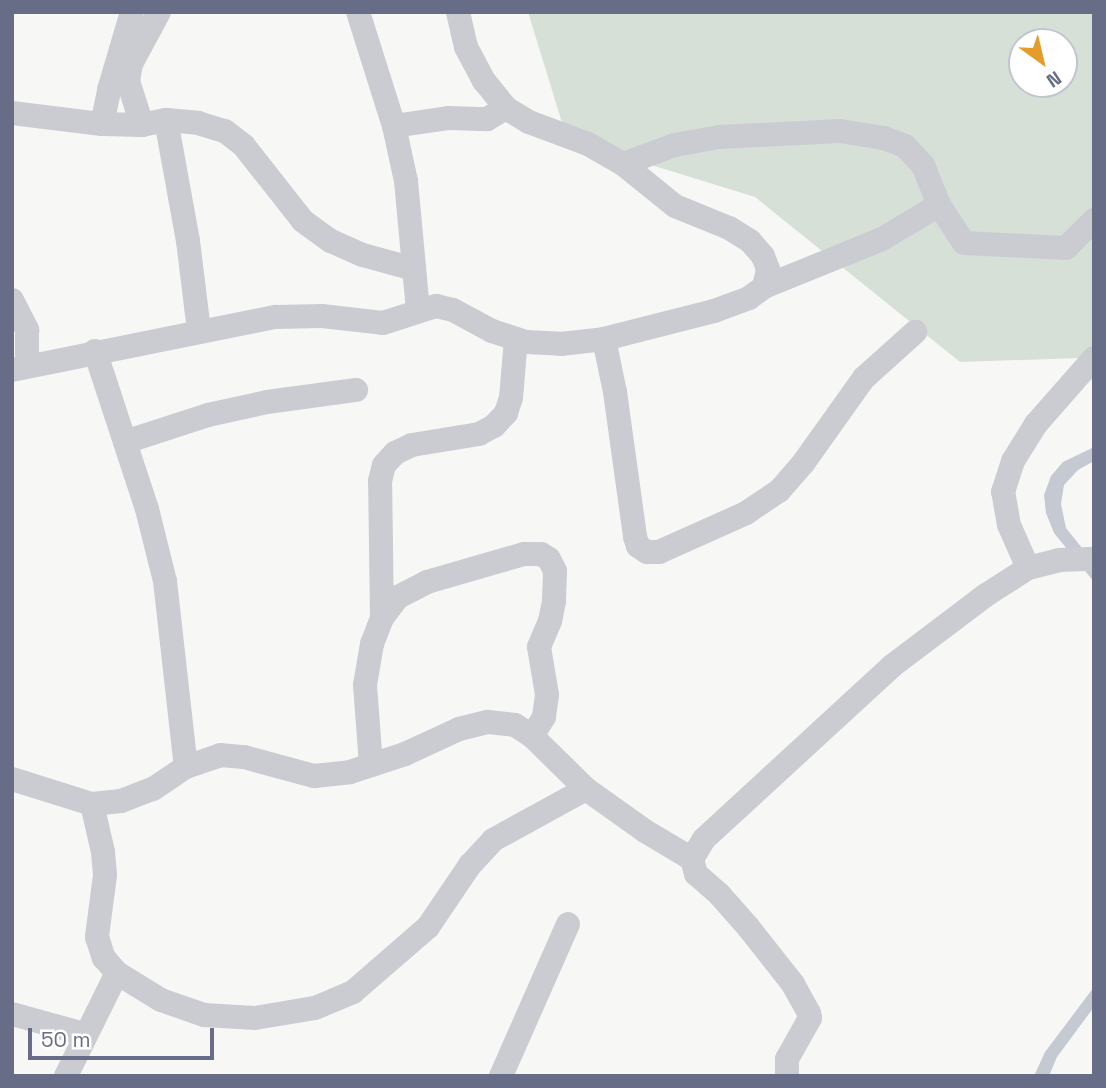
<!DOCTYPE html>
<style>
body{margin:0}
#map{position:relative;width:1106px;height:1088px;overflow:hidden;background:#f7f8f6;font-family:"Space Grotesk",sans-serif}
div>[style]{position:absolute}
.green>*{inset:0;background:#d7e0d7}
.water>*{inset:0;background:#c5cad2}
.minor>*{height:24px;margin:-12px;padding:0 12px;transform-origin:12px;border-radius:12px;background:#cbccd1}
span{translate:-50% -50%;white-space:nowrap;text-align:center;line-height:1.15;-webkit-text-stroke:7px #fff;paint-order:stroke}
.frame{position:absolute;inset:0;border:14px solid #676d87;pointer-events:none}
.north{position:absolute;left:1008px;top:28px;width:70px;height:70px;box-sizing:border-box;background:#fff;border:2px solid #c2c5cf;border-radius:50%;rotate:146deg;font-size:19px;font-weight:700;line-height:28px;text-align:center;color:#676d87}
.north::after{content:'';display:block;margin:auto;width:24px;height:32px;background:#e49c2a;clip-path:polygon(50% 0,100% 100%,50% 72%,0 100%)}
.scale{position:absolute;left:28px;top:1028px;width:186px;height:32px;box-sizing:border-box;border:4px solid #676d87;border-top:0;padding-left:9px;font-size:21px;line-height:24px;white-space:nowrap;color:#676d87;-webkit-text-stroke:5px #fff;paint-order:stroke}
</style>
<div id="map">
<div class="green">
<i style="clip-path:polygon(evenodd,528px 12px,1094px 12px,1094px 347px,1081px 358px,960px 362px,755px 197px,567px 139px,528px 12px,1022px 42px,1064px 42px,1064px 84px,1022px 84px,1022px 42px)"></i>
</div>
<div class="water">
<i style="clip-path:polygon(1094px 447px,1094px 461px,1078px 470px,1064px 485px,1061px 504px,1066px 528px,1094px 563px,1094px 582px,1054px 533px,1046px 513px,1044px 495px,1051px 476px,1063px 462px)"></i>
<i style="clip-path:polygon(1094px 987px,1094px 1007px,1057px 1057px,1049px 1076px,1034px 1076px,1045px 1052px)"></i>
</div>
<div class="minor">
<i style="left:358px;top:12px;width:120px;rotate:72.5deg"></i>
<i style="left:394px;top:126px;width:56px;rotate:77.7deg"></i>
<i style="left:406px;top:181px;width:130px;rotate:84.7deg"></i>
<i style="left:12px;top:113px;width:91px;rotate:7deg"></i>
<i style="left:102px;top:124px;width:40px;rotate:1.4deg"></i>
<i style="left:142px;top:125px;width:25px;rotate:-12deg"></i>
<i style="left:166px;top:120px;width:32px;rotate:5deg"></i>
<i style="left:198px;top:123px;width:28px;rotate:17deg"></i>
<i style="left:225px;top:131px;width:24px;rotate:38deg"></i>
<i style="left:244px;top:146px;width:95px;rotate:51.8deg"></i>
<i style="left:303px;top:221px;width:34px;rotate:36deg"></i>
<i style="left:331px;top:241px;width:35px;rotate:24deg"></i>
<i style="left:363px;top:255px;width:53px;rotate:15.4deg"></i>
<i style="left:166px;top:120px;width:123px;rotate:79.7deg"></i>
<i style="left:188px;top:241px;width:90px;rotate:83deg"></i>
<i style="left:102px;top:124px;width:35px;rotate:-78deg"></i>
<i style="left:109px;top:90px;width:81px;rotate:-73.6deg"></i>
<i style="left:142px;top:125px;width:46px;rotate:-107.7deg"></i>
<i style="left:128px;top:81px;width:17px;rotate:-80deg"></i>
<i style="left:131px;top:64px;width:59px;rotate:-61.7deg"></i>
<i style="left:394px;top:126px;width:56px;rotate:-8.3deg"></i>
<i style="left:449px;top:118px;width:38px;rotate:2deg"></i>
<i style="left:487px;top:119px;width:22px;rotate:-30deg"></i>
<i style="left:623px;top:164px;width:55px;rotate:-20.1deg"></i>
<i style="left:675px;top:145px;width:45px;rotate:-10.3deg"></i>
<i style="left:719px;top:137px;width:121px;rotate:-2.8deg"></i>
<i style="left:840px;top:131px;width:45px;rotate:9deg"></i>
<i style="left:884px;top:138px;width:22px;rotate:21deg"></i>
<i style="left:905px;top:146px;width:26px;rotate:47deg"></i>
<i style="left:923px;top:165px;width:43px;rotate:68.2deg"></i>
<i style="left:939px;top:205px;width:45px;rotate:56.7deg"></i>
<i style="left:964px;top:243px;width:102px;rotate:2.8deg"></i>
<i style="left:1066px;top:248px;width:40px;rotate:-45deg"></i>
<i style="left:764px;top:287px;width:127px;rotate:-22.1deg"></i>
<i style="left:882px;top:239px;width:66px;rotate:-30.8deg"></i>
<i style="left:12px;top:300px;width:34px;rotate:63deg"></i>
<i style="left:27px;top:330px;width:36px;rotate:90deg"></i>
<i style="left:604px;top:339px;width:54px;rotate:78.3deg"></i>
<i style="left:615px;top:392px;width:146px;rotate:82.1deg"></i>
<i style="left:635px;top:537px;width:9px;rotate:72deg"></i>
<i style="left:638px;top:546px;width:11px;rotate:34deg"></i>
<i style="left:647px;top:552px;width:12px"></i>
<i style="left:659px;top:552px;width:95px;rotate:-24.1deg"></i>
<i style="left:746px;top:513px;width:40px;rotate:-34deg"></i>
<i style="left:779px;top:491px;width:38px;rotate:-49deg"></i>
<i style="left:804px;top:462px;width:103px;rotate:-54.5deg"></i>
<i style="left:864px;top:378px;width:69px;rotate:-42deg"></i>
<i style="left:95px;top:351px;width:166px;rotate:71.8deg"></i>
<i style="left:147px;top:509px;width:74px;rotate:76deg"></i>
<i style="left:165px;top:581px;width:187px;rotate:83.6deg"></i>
<i style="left:12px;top:370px;width:269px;rotate:-11.4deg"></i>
<i style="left:276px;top:317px;width:46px;rotate:-1.2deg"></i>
<i style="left:322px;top:316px;width:61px;rotate:6.5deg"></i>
<i style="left:383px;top:323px;width:56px;rotate:-17.8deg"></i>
<i style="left:436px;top:306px;width:17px;rotate:13deg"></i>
<i style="left:453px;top:310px;width:44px;rotate:28.3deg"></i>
<i style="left:492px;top:331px;width:36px;rotate:18deg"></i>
<i style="left:526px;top:342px;width:35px;rotate:3deg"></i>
<i style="left:561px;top:344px;width:43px;rotate:-6.6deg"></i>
<i style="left:604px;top:339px;width:114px;rotate:-14.3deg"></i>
<i style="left:714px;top:311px;width:37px;rotate:-20deg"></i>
<i style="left:749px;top:298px;width:19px;rotate:-36deg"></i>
<i style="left:764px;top:287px;width:18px;rotate:-77deg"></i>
<i style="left:768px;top:269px;width:14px;rotate:-111deg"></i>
<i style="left:763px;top:256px;width:20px;rotate:-131deg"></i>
<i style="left:750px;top:241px;width:25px;rotate:-148deg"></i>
<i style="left:729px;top:228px;width:58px;rotate:-157.8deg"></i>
<i style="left:675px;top:206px;width:67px;rotate:-141.1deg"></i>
<i style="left:623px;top:164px;width:40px;rotate:-150.3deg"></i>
<i style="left:588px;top:144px;width:63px;rotate:-159.6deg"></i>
<i style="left:529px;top:122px;width:27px;rotate:-149deg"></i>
<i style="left:506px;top:108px;width:35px;rotate:-129deg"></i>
<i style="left:484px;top:81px;width:38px;rotate:-118deg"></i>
<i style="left:466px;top:47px;width:36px;rotate:-103deg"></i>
<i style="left:125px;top:442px;width:87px;rotate:-18deg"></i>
<i style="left:208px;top:415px;width:60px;rotate:-12.4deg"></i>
<i style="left:267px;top:402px;width:90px;rotate:-7.7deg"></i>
<i style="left:1028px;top:568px;width:47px;rotate:-113.8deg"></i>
<i style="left:1009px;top:525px;width:34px;rotate:-100deg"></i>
<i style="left:1003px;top:492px;width:33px;rotate:-72deg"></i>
<i style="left:1013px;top:461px;width:44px;rotate:-58.1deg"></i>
<i style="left:1036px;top:424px;width:88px;rotate:-48.7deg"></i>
<i style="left:382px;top:618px;width:137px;rotate:-90.8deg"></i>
<i style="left:380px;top:481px;width:16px;rotate:-76deg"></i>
<i style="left:384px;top:465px;width:16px;rotate:-47deg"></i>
<i style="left:395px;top:453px;width:19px;rotate:-25deg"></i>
<i style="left:412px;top:445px;width:68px;rotate:-9.3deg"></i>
<i style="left:479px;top:434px;width:17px;rotate:-28deg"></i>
<i style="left:494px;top:426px;width:18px;rotate:-47deg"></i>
<i style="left:506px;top:413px;width:16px;rotate:-72deg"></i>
<i style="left:511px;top:398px;width:59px;rotate:-85.2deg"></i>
<i style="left:371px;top:765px;width:80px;rotate:-94.3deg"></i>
<i style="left:365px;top:685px;width:42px;rotate:-80.3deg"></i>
<i style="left:372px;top:644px;width:28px;rotate:-69deg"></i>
<i style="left:382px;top:618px;width:26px;rotate:-53deg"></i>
<i style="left:398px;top:597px;width:33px;rotate:-27deg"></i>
<i style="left:427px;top:582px;width:101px;rotate:-16.1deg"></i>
<i style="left:524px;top:554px;width:17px"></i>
<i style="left:541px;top:554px;width:9px;rotate:32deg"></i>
<i style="left:549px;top:559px;width:13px;rotate:63deg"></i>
<i style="left:555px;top:571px;width:30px;rotate:92deg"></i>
<i style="left:554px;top:601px;width:20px;rotate:101deg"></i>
<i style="left:550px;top:621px;width:28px;rotate:113deg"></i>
<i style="left:539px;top:647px;width:49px;rotate:80.5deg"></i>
<i style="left:547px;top:695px;width:22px;rotate:98deg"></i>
<i style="left:544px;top:717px;width:22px;rotate:122deg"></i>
<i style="left:12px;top:779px;width:84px;rotate:17.4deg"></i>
<i style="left:92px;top:804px;width:29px;rotate:-6deg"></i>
<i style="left:121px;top:801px;width:34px;rotate:-21deg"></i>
<i style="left:153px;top:789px;width:40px;rotate:-34deg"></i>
<i style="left:186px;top:767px;width:36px;rotate:-19deg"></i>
<i style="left:220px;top:755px;width:24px;rotate:5deg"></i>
<i style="left:244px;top:757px;width:73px;rotate:15.2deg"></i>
<i style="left:314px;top:776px;width:36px;rotate:-6deg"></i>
<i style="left:350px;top:772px;width:58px;rotate:-18.1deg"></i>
<i style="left:405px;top:754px;width:60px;rotate:-24.8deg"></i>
<i style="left:459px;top:729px;width:30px;rotate:-14deg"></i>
<i style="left:488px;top:722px;width:27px;rotate:6deg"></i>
<i style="left:515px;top:725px;width:20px;rotate:33deg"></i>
<i style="left:532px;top:736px;width:76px;rotate:44.5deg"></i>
<i style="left:586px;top:789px;width:72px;rotate:35.4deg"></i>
<i style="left:645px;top:831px;width:55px;rotate:30.8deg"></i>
<i style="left:92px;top:804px;width:49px;rotate:77.1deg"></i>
<i style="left:103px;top:852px;width:23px;rotate:85deg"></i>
<i style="left:105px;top:875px;width:63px;rotate:97.4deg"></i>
<i style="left:97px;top:937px;width:22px;rotate:72deg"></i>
<i style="left:104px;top:958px;width:20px;rotate:49deg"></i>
<i style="left:117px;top:973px;width:52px;rotate:31.5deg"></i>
<i style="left:161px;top:1000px;width:46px;rotate:19.2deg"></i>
<i style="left:204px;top:1015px;width:51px;rotate:3.4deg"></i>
<i style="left:255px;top:1018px;width:61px;rotate:-9.5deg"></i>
<i style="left:315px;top:1008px;width:41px;rotate:-22.8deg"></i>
<i style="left:353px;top:992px;width:99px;rotate:-40.9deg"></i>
<i style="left:428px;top:927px;width:75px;rotate:-55.9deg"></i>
<i style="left:470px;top:865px;width:34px;rotate:-47deg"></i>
<i style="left:493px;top:840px;width:106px;rotate:-28.7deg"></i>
<i style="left:12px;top:1014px;width:75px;rotate:15.5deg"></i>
<i style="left:66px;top:1076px;width:115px;rotate:-63.7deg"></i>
<i style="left:501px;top:1076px;width:166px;rotate:-66.2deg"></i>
<i style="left:787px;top:1076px;width:17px;rotate:-90deg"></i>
<i style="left:787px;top:1059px;width:47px;rotate:-60.7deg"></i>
<i style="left:810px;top:1018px;width:5px;rotate:-101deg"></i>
<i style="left:809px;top:1013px;width:33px;rotate:-119deg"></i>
<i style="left:793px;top:984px;width:71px;rotate:-128.2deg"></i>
<i style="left:749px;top:928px;width:45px;rotate:-131.4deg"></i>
<i style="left:719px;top:894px;width:30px;rotate:-139deg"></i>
<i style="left:696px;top:874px;width:16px;rotate:-105deg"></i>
<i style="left:692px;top:859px;width:23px;rotate:-59deg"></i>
<i style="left:704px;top:839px;width:255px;rotate:-42.6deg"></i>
<i style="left:892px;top:666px;width:118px;rotate:-37.1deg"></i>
<i style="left:986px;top:595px;width:50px;rotate:-32.7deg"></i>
<i style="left:1028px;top:568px;width:32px;rotate:-14deg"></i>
<i style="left:1059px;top:560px;width:35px;rotate:-2deg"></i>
</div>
<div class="frame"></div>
<div class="north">N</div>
<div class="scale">50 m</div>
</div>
